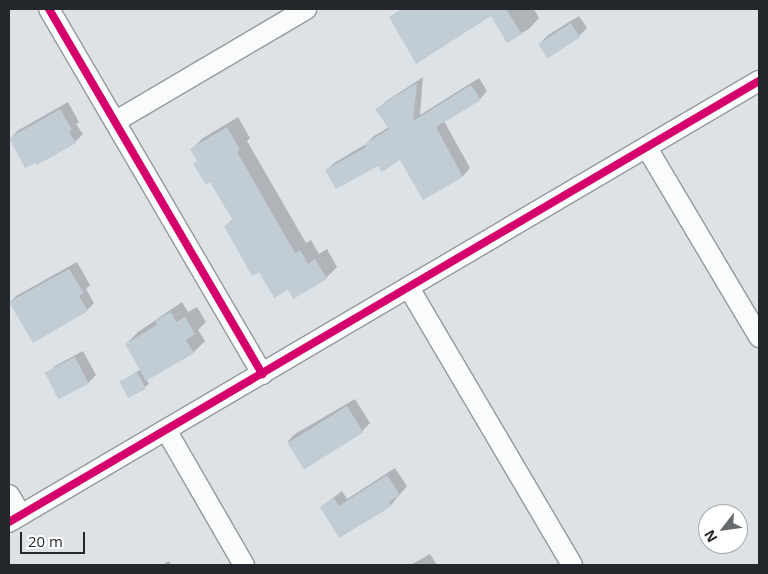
<!DOCTYPE html>
<style>
body{margin:0}
#map{position:relative;width:768px;height:574px;overflow:hidden;background:#dce2e6;font-family:"Open Sans",sans-serif}
div>[style]{position:absolute}
.shadow>*{inset:0;background:#0003}
.building>*{inset:0;background:#c1ccd4;transform-origin:0 0}
.roads{filter:drop-shadow(1px 0 #95999c) drop-shadow(-1px 0 #95999c) drop-shadow(0 1px #95999c) drop-shadow(0 -1px #95999c)}
.minor>*{height:20px;margin:-10px;padding:0 10px;transform-origin:10px;border-radius:10px;background:#fafbfb}
.cycleway>*{height:8px;margin:-4px;padding:0 4px;transform-origin:4px;border-radius:4px;background:#d6006c}
span{translate:-50% -50%;white-space:nowrap;text-align:center;line-height:1.15;-webkit-text-stroke:4px #fff;paint-order:stroke}
.frame{position:absolute;inset:0;border:10px solid #24282c;pointer-events:none}
.north{position:absolute;left:698px;top:504px;width:50px;height:50px;box-sizing:border-box;background:#fff;border:1px solid #a7a9ab;border-radius:50%;rotate:240deg;font-size:14px;font-weight:700;line-height:20px;text-align:center;color:#24282c}
.north::after{content:'';display:block;margin:auto;width:18px;height:22px;background:#64696d;clip-path:polygon(50% 0,100% 100%,50% 72%,0 100%)}
.scale{position:absolute;left:20px;top:532px;width:65px;height:22px;box-sizing:border-box;border:2px solid #24282c;border-top:0;padding-left:6px;font-size:15px;line-height:18px;white-space:nowrap;color:#24282c;-webkit-text-stroke:4px #fff;paint-order:stroke}
</style>
<div id="map">
<div class="shadow">
<i style="clip-path:polygon(405px 9px,534px 9px,539px 18px,529px 29px,507px 41px,491px 15px,403px 10px)"></i>
<i style="clip-path:polygon(579px 16px,587px 28px,579px 36px,540px 43px,548px 35px)"></i>
<i style="clip-path:polygon(423px 77px,420px 115px,479px 78px,487px 91px,480px 99px,444px 121px,470px 168px,463px 176px,423px 198px,401px 158px,378px 164px,326px 170px,334px 163px,366px 144px,374px 136px,389px 127px,377px 110px,385px 102px)"></i>
<i style="clip-path:polygon(68px 102px,79px 122px,76px 124px,83px 134px,75px 142px,10px 139px,17px 131px)"></i>
<i style="clip-path:polygon(238px 117px,250px 138px,247px 141px,306px 243px,311px 240px,319px 254px,327px 249px,337px 267px,326px 278px,288px 288px,259px 271px,226px 226px,233px 219px,192px 149px,203px 138px)"></i>
<i style="clip-path:polygon(77px 262px,90px 285px,86px 289px,94px 303px,87px 310px,9px 303px,16px 296px)"></i>
<i style="clip-path:polygon(182px 302px,188px 312px,197px 307px,206px 322px,198px 330px,205px 341px,194px 352px,147px 380px,149px 384px,130px 397px,121px 382px,141px 369px,126px 344px,138px 332px)"></i>
<i style="clip-path:polygon(83px 351px,96px 375px,88px 383px,60px 398px,47px 374px,55px 366px)"></i>
<i style="clip-path:polygon(355px 399px,370px 423px,362px 431px,287px 442px,295px 434px)"></i>
<i style="clip-path:polygon(395px 468px,407px 486px,391px 505px,321px 507px,342px 491px,347px 499px)"></i>
<i style="clip-path:polygon(430px 554px,437px 565px,411px 565px,412px 564px)"></i>
<i style="clip-path:polygon(169px 561px,171px 565px,162px 565px)"></i>
</div>
<div class="building">
<i style="clip-path:polygon(402px 9px,506px 9px,522px 34px,507px 43px,491px 16px,416px 64px,389px 17px)"></i>
<i style="left:571px;top:23px;width:17px;height:39px;rotate:57deg"></i>
<i style="clip-path:polygon(417px 83px,413px 121px,471px 85px,481px 100px,436px 127px,463px 177px,423px 200px,400px 160px,382px 172px,378px 166px,336px 189px,325px 170px,366px 147px,365px 144px,389px 129px,375px 109px)"></i>
<i style="clip-path:polygon(60px 109px,72px 130px,69px 132px,76px 143px,37px 165px,35px 163px,25px 168px,9px 138px)"></i>
<i style="clip-path:polygon(227px 127px,240px 150px,237px 152px,295px 253px,300px 250px,308px 264px,315px 259px,327px 279px,293px 299px,288px 290px,274px 298px,259px 272px,252px 276px,224px 226px,233px 221px,210px 182px,206px 185px,193px 164px,197px 161px,190px 149px)"></i>
<i style="clip-path:polygon(69px 269px,84px 293px,79px 296px,88px 311px,33px 343px,9px 302px)"></i>
<i style="clip-path:polygon(171px 312px,176px 322px,185px 317px,195px 334px,186px 340px,194px 353px,146px 381px,125px 344px,157px 325px,155px 321px)"></i>
<i style="left:75px;top:357px;width:30px;height:34px;rotate:63deg"></i>
<i style="left:137px;top:372px;width:19px;height:20px;rotate:62deg"></i>
<i style="left:347px;top:406px;width:31px;height:70px;rotate:58deg"></i>
<i style="clip-path:polygon(387px 475px,400px 495px,389px 502px,392px 506px,339px 538px,320px 507px,334px 498px,339px 506px)"></i>
</div>
<div class="roads">
<div class="minor">
<i style="left:49px;top:9px;width:423px;rotate:59.7deg"></i>
<i style="left:116px;top:121px;width:221px;rotate:-30.5deg"></i>
<i style="left:647px;top:148px;width:220px;rotate:59.3deg"></i>
<i style="left:409px;top:288px;width:321px;rotate:59.5deg"></i>
<i style="left:166px;top:430px;width:156px;rotate:60deg"></i>
<i style="left:9px;top:495px;width:23px;rotate:59deg"></i>
<i style="left:9px;top:522px;width:870px;rotate:-30.46deg"></i>
</div>
</div>
<div class="cycleway">
<i style="left:49px;top:9px;width:423px;rotate:59.7deg"></i>
<i style="left:9px;top:522px;width:870px;rotate:-30.46deg"></i>
</div>
<div class="frame"></div>
<div class="north">N</div>
<div class="scale">20 m</div>
</div>
